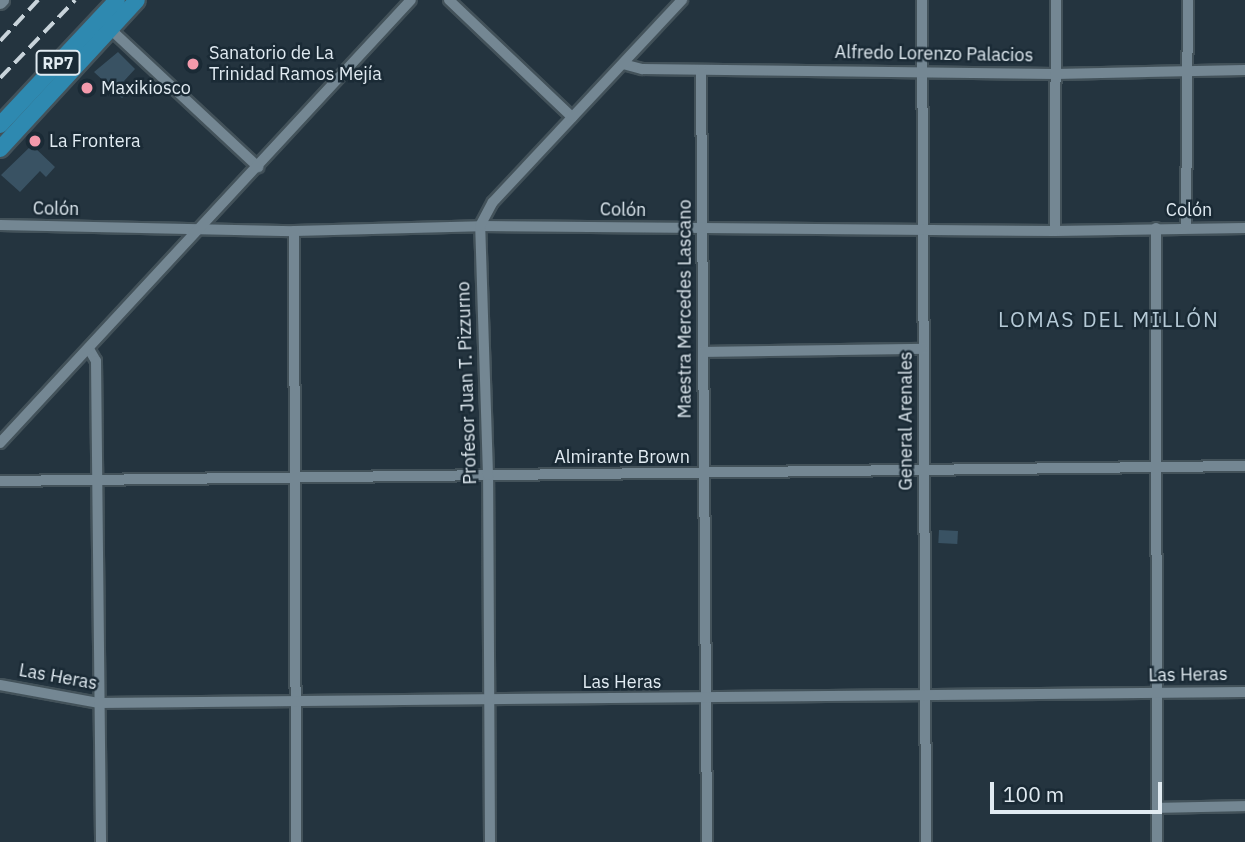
<!DOCTYPE html>
<meta charset="utf-8">
<style>
body{margin:0}
#map{position:relative;width:1245px;height:842px;overflow:hidden;background:#24343f;font-family:"IBM Plex Sans",sans-serif}
div>[style]{position:absolute}
.building>*{inset:0;background:#395263;transform-origin:0 0}
.roads{filter:drop-shadow(2px 0 #43525a) drop-shadow(-2px 0 #43525a) drop-shadow(0 2px #43525a) drop-shadow(0 -2px #43525a)}
.minor>*{height:10px;margin:-5px;padding:0 5px;transform-origin:5px;border-radius:5px;background:#748793}
.secondary>*{height:14px;margin:-7px;padding:0 7px;transform-origin:7px;border-radius:7px;background:#748793}
.primary>*{height:16px;margin:-8px;padding:0 8px;transform-origin:8px;border-radius:8px;background:#2e89b0}
.rail>*{height:3.5px;margin-top:-1.75px;transform-origin:0;background:repeating-linear-gradient(90deg,#c9d4db 0 14px,transparent 0 21px)}
.dots>*{width:19px;height:19px;translate:-50% -50%;box-sizing:border-box;border:4px solid #1a2a35;border-radius:50%}
span{translate:-50% -50%;white-space:nowrap;text-align:center;line-height:1.15;-webkit-text-stroke:5px #1a2a35;paint-order:stroke}
.shield-label span{padding:2px 5px;background:#1a2a35;border:2px solid;border-radius:5px;-webkit-text-stroke-width:0}
.shield-label{font-size:16px;color:#e1ebf2;font-weight:700}
.poi-label{font-size:18px;color:#e1ebf2}
.left{translate:0 -50%;text-align:left}
.street-label{font-size:18px;color:#e1ebf2}
.quarter-label{font-size:21px;color:#b6cad7;letter-spacing:2px}
.scale{position:absolute;left:990px;top:782px;width:172px;height:32px;box-sizing:border-box;border:4px solid #e1ebf2;border-top:0;padding-left:9px;font-size:21px;line-height:24px;white-space:nowrap;color:#e1ebf2;-webkit-text-stroke:5px #1a2a35;paint-order:stroke}
</style>
<div id="map">
<div class="building">
<i style="clip-path:polygon(118px 52px,135px 69px,124px 81px,132px 88px,122px 98px,94px 72px)"></i>
<i style="clip-path:polygon(32px 145px,55px 167px,46px 177px,40px 171px,20px 192px,1px 175px)"></i>
<i style="left:939px;top:530px;width:19px;height:13px;rotate:3deg"></i>
</div>
<div class="roads">
<div class="minor">
<i style="left:449px;top:0;width:170px;rotate:43.6deg"></i>
<i style="left:922px;top:0;width:842px;rotate:89.73deg"></i>
<i style="left:107px;top:26px;width:207px;rotate:43deg"></i>
<i style="left:623px;top:64px;width:20px;rotate:15deg"></i>
<i style="left:642px;top:69px;width:413px;rotate:0.7deg"></i>
<i style="left:1055px;top:74px;width:190px;rotate:-1.2deg"></i>
<i style="left:701px;top:70px;width:772px;rotate:89.55deg"></i>
<i style="left:0;top:225px;width:294px;rotate:1.2deg"></i>
<i style="left:294px;top:231px;width:186px;rotate:-1.5deg"></i>
<i style="left:480px;top:226px;width:575px;rotate:0.5deg"></i>
<i style="left:1055px;top:231px;width:190px;rotate:-0.9deg"></i>
<i style="left:1186px;top:227px;width:227px;rotate:-89.5deg"></i>
<i style="left:1156px;top:228px;width:614px;rotate:89.91deg"></i>
<i style="left:294px;top:231px;width:611px;rotate:89.81deg"></i>
<i style="left:1055px;top:231px;width:231px;rotate:-89.8deg"></i>
<i style="left:89px;top:349px;width:14px;rotate:60deg"></i>
<i style="left:96px;top:361px;width:481px;rotate:89.4deg"></i>
<i style="left:704px;top:352px;width:219px;rotate:-0.8deg"></i>
<i style="left:0;top:443px;width:604px;rotate:-47.15deg"></i>
<i style="left:0;top:481px;width:1245px;rotate:-0.69deg"></i>
<i style="left:0;top:685px;width:101px;rotate:10.3deg"></i>
<i style="left:99px;top:703px;width:1146px;rotate:-0.55deg"></i>
<i style="left:1157px;top:808px;width:88px;rotate:-1.3deg"></i>
<i style="left:490px;top:842px;width:367px;rotate:-90.3deg"></i>
<i style="left:488px;top:475px;width:249px;rotate:-91.8deg"></i>
<i style="left:480px;top:226px;width:27px;rotate:-62deg"></i>
<i style="left:493px;top:202px;width:277px;rotate:-46.9deg"></i>
</div>
<div class="secondary">
<i style="left:0;top:2px;width:3px;rotate:-45deg"></i>
</div>
<div class="primary">
<i style="left:0;top:125px;width:171px;rotate:-46.9deg"></i>
<i style="left:0;top:149px;width:202px;rotate:-47.4deg"></i>
</div>
</div>
<div class="rail">
<i style="left:0;top:41px;width:56px;rotate:-47.2deg"></i>
<i style="left:0;top:78px;width:108px;rotate:-46.1deg"></i>
</div>
<div class="dots">
<i style="left:193px;top:64px;background:#f39aac"></i>
<i style="left:87px;top:88px;background:#f39aac"></i>
<i style="left:35px;top:141px;background:#f39aac"></i>
</div>
<div class="shield-label">
<span style="left:58px;top:63px">RP7</span>
</div>
<div class="poi-label">
<span class="left" style="left:209px;top:64px">Sanatorio de La<br>Trinidad Ramos Mejía</span>
<span class="left" style="left:101px;top:88px">Maxikiosco</span>
<span class="left" style="left:49px;top:141px">La Frontera</span>
</div>
<div class="street-label">
<span style="left:934px;top:54px;rotate:1deg">Alfredo Lorenzo Palacios</span>
<span style="left:56px;top:209px;rotate:1deg">Colón</span>
<span style="left:623px;top:210px;rotate:1deg">Colón</span>
<span style="left:1189px;top:210px">Colón</span>
<span style="left:685px;top:309px;rotate:-90deg">Maestra Mercedes Lascano</span>
<span style="left:467px;top:383px;rotate:-92deg">Profesor Juan T. Pizzurno</span>
<span style="left:906px;top:421px;rotate:-90deg">General Arenales</span>
<span style="left:622px;top:457px">Almirante Brown</span>
<span style="left:1188px;top:675px;rotate:-1deg">Las Heras</span>
<span style="left:58px;top:677px;rotate:10deg">Las Heras</span>
<span style="left:622px;top:682px">Las Heras</span>
</div>
<div class="quarter-label">
<span style="left:1109px;top:319px">LOMAS DEL MILLÓN</span>
</div>
<div class="scale">100 m</div>
</div>
